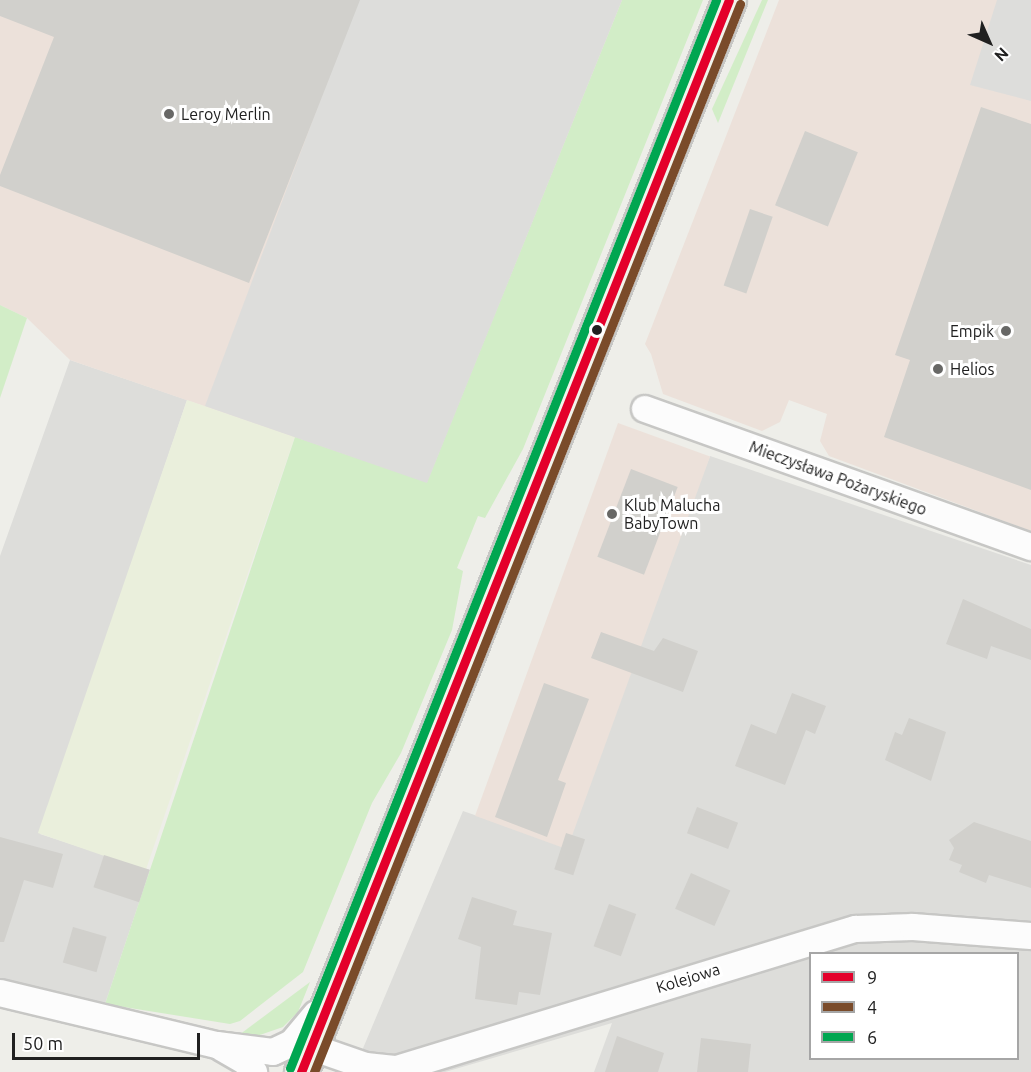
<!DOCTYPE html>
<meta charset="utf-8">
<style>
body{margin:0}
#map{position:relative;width:1031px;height:1072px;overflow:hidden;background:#eeeee9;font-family:Ubuntu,sans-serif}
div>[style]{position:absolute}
.residential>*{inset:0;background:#ddddda}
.commercial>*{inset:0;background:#ece1da;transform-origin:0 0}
.farmland>*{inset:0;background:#eaefdc;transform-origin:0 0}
.grass>*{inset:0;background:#d2edc7}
.parking>*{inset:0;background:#dddddb}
.building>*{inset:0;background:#d1d0cc;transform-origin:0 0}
.roads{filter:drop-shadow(2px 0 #c7c7c5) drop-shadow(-2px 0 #c7c7c5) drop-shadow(0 2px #c7c7c5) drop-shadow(0 -2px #c7c7c5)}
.street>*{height:26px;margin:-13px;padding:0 13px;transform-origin:13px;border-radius:13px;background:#fcfcfc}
.secondary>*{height:33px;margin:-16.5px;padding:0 16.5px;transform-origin:16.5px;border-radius:16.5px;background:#f2f4ec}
.bus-1>*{height:9px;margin:-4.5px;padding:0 4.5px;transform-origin:4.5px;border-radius:4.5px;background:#e4002b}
.bus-2>*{height:9px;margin:-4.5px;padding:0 4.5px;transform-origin:4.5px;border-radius:4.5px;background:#7a4b2a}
.bus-3>*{height:9px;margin:-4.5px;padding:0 4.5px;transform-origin:4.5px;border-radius:4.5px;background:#00a651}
.dots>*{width:16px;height:16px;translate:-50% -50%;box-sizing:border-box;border:3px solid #fff;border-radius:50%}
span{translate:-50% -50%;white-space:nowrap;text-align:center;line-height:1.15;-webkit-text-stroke:6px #fff;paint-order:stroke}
.poi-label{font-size:16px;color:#202020}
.left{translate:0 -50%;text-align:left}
.right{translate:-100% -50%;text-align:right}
.street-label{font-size:16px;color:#202020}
.legend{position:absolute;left:809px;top:952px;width:210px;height:108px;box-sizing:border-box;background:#fff;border:2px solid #a6a6a6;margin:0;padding:8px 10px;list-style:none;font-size:18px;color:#202020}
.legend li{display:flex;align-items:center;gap:12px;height:30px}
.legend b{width:30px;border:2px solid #a6a6a6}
.north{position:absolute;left:959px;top:12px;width:60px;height:60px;-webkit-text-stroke:4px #fff;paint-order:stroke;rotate:135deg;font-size:16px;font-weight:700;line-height:24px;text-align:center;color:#202020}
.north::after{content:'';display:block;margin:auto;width:21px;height:27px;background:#202020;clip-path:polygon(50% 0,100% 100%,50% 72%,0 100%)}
.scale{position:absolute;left:12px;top:1033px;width:188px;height:27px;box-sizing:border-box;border:3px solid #202020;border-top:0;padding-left:8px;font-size:18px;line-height:21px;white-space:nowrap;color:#202020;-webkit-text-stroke:4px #fff;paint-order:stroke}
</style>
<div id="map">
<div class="residential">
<i style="clip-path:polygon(70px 360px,187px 400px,40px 834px,150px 870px,105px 1004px,0 978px,0 556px)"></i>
<i style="clip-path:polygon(evenodd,710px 456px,1031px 565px,1031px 1072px,594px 1072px,612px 1023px,445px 1072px,353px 1072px,463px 811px,556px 843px,710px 456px,810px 954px,1018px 954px,1018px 1058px,810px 1058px,810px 954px)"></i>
</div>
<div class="commercial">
<i style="clip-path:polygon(0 0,622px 0,427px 483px,70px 360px,27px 318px,0 305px)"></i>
<i style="clip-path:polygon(779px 0,1031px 0,1031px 531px,829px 456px,820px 441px,827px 414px,789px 400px,780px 422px,762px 431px,663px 394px,651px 354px,645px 344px)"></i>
<i style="left:618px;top:423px;width:98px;height:418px;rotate:20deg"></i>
</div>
<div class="farmland">
<i style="left:187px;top:400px;width:114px;height:458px;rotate:19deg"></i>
</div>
<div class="grass">
<i style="clip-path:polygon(622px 0,703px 0,523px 449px,485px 518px,478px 516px,457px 568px,463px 571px,452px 630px,401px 753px,372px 803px,303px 972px,240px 1021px,230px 1024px,105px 1004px,295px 437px,427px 482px)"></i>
<i style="clip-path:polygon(762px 0,768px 0,718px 123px,712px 109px)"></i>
<i style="clip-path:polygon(0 305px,27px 318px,0 398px)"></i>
<i style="clip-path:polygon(310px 982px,298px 1012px,283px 1027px,254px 1037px,239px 1035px)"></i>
</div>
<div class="parking">
<i style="clip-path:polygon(358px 0,622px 0,427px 483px,205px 406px)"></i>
<i style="clip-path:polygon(997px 0,1031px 0,1031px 101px,970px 85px)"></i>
</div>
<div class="building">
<i style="clip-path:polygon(0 0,360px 0,249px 283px,0 186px,0 175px,54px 37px,0 16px)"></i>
<i style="clip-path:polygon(981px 107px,1031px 124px,1031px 490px,884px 437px,910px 360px,895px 355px)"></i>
<i style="left:805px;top:131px;width:57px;height:80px;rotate:22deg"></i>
<i style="left:750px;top:209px;width:24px;height:81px;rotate:19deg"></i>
<i style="left:631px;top:469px;width:50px;height:94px;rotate:21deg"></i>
<i style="clip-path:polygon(963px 599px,1031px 629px,1031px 660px,991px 646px,987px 659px,946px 644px)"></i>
<i style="clip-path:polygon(601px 632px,654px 651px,663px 638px,698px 651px,683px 692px,591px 658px)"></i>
<i style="clip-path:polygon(544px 683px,589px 699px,558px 780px,566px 783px,547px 837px,495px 817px)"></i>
<i style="clip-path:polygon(792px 693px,826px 706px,815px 734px,806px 730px,785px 785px,735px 766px,751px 724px,776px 734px)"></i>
<i style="clip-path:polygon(909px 718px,946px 732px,931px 781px,885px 760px,895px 732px,902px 735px)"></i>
<i style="left:697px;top:807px;width:44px;height:28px;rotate:21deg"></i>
<i style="clip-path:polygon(974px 822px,1031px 841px,1031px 888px,989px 875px,986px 883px,959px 872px,962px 865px,949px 860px,954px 848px,949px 840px)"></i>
<i style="left:566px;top:833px;width:20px;height:38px;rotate:18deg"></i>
<i style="clip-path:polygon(0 837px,63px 854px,53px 888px,24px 880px,4px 942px,0 942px)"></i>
<i style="left:104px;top:855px;width:48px;height:34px;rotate:18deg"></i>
<i style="left:691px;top:873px;width:43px;height:39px;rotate:24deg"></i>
<i style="clip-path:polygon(472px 897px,517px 911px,513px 925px,552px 933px,540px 995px,519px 992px,517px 1005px,475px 999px,481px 947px,458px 939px)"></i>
<i style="left:609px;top:904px;width:29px;height:45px;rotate:20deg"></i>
<i style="left:73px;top:927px;width:35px;height:37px;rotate:16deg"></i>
<i style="clip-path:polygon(617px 1036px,664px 1053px,658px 1072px,605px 1072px)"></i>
<i style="clip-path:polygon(701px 1038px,751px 1044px,748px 1072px,697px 1072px)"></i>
</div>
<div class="roads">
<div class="street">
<i style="left:645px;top:409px;width:410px;rotate:19.7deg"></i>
<i style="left:0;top:993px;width:223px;rotate:13.5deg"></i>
<i style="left:217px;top:1045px;width:56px;rotate:7.1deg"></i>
<i style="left:273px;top:1052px;width:21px;rotate:-25deg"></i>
<i style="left:292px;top:1043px;width:38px;rotate:-50deg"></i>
<i style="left:311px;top:1047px;width:58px;rotate:19.1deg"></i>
<i style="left:366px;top:1066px;width:31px;rotate:6deg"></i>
<i style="left:397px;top:1069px;width:480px;rotate:-17deg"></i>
<i style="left:856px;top:929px;width:57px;rotate:-2deg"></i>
<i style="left:913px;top:927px;width:118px;rotate:4.4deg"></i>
<i style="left:222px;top:1048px;width:28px;rotate:30deg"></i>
<i style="left:246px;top:1062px;width:13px;rotate:51deg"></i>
</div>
<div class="secondary">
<i style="left:301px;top:1072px;width:1154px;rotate:-68.24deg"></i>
</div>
</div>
<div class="bus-1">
<i style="left:301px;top:1072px;width:1154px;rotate:-68.24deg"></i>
</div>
<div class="bus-2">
<i style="left:314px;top:1072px;width:1150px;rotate:-68.25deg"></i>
</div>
<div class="bus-3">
<i style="left:290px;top:1068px;width:1150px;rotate:-68.25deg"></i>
</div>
<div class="dots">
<i style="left:169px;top:114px;background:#686866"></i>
<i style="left:597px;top:330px;background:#202020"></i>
<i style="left:1006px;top:331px;background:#686866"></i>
<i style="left:938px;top:369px;background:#686866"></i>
<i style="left:612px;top:514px;background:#686866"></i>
</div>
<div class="poi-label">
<span class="left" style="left:181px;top:114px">Leroy Merlin</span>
<span class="right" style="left:994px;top:331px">Empik</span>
<span class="left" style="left:950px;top:369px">Helios</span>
<span class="left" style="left:624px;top:514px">Klub Malucha<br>BabyTown</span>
</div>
<div class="street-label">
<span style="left:838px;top:478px;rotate:20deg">Mieczysława Pożaryskiego</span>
<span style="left:688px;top:978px;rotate:-17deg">Kolejowa</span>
</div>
<ul class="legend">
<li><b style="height:8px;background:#e4002b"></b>9</li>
<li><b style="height:8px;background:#7a4b2a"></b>4</li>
<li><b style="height:8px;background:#00a651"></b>6</li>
</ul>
<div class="north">N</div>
<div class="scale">50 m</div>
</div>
